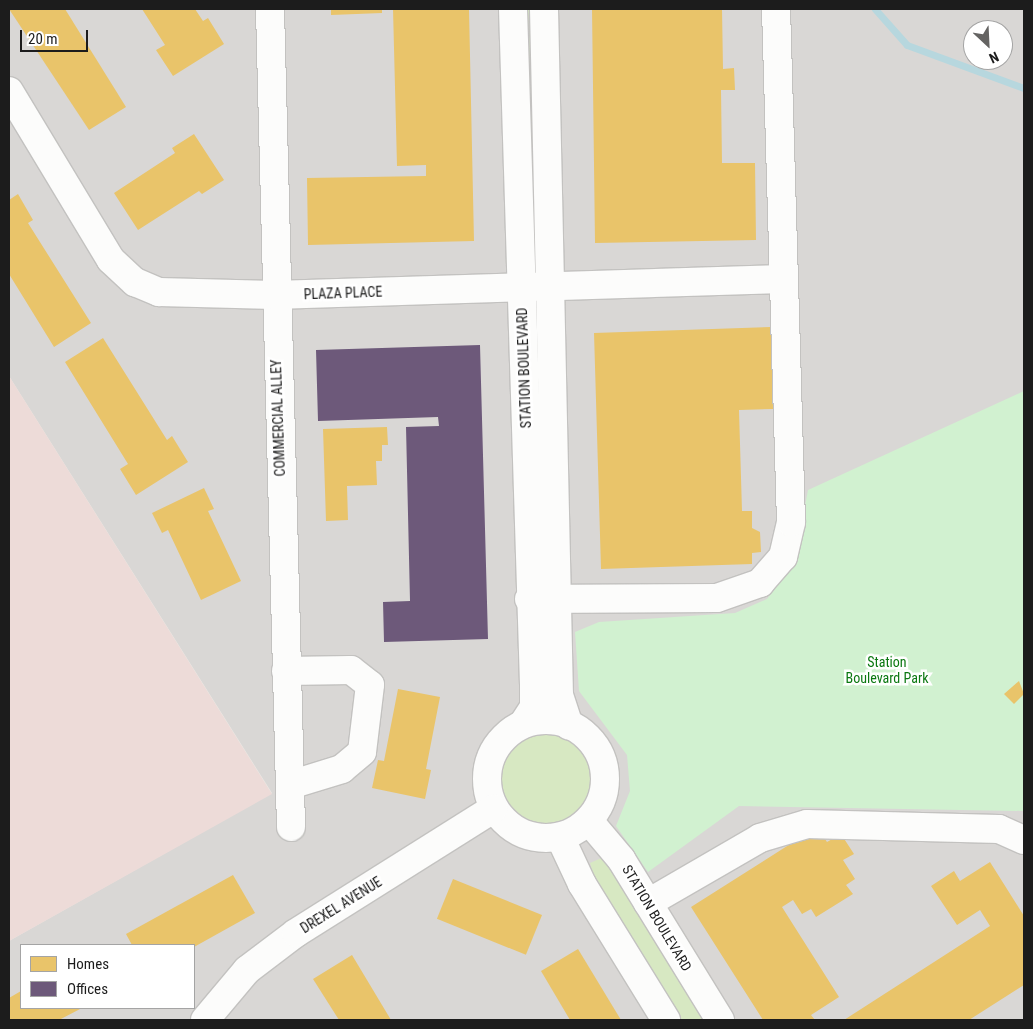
<!DOCTYPE html>
<style>
body{margin:0}
#map{position:relative;width:1033px;height:1029px;overflow:hidden;background:#eae8e4;font-family:"Roboto Condensed",sans-serif}
div>[style]{position:absolute}
.residential>*{inset:0;background:#d9d7d5}
.commercial>*{inset:0;background:#eddbd8}
.grass>*{inset:0;background:#d7e8c2}
.round{border-radius:50%}
.park>*{inset:0;background:#d1f1d0}
.homes>*{inset:0;background:#e9c46a;transform-origin:0 0}
.offices>*{inset:0;background:#6d597a}
.stream>*{height:7px;margin:-3.5px;padding:0 3.5px;transform-origin:3.5px;border-radius:3.5px;background:#b7d7de}
.roads{filter:drop-shadow(1px 0 #c3c2c0) drop-shadow(-1px 0 #c3c2c0) drop-shadow(0 1px #c3c2c0) drop-shadow(0 -1px #c3c2c0)}
.minor>*{height:28px;margin:-14px;padding:0 14px;transform-origin:14px;border-radius:14px;background:#fcfcfb}
.minor>.ring{margin:-14px;padding:0;box-sizing:content-box;background:none;border:28px solid #fcfcfb;border-radius:50%}
span{translate:-50% -50%;white-space:nowrap;text-align:center;line-height:1.15;-webkit-text-stroke:5px #fff;paint-order:stroke}
.street-label{font-size:14px;color:#1c1c1c}
.park-label{font-size:14px;color:#0b7811}
.frame{position:absolute;inset:0;border:10px solid #1c1c1c;pointer-events:none}
.legend{position:absolute;left:20px;top:944px;width:175px;height:65px;box-sizing:border-box;background:#fff;border:1px solid #a4a4a4;margin:0;padding:6px 9px;list-style:none;font-size:15px;color:#1c1c1c}
.legend li{display:flex;align-items:center;gap:10px;height:25px}
.legend b{width:25px;border:1px solid #a4a4a4}
.north{position:absolute;left:963px;top:20px;width:50px;height:50px;box-sizing:border-box;background:#fff;border:1px solid #a4a4a4;border-radius:50%;rotate:155deg;font-size:14px;font-weight:700;line-height:20px;text-align:center;color:#1c1c1c}
.north::after{content:'';display:block;margin:auto;width:18px;height:22px;background:#646362;clip-path:polygon(50% 0,100% 100%,50% 72%,0 100%)}
.scale{position:absolute;left:20px;top:30px;width:68px;height:22px;box-sizing:border-box;border:2px solid #1c1c1c;border-top:0;padding-left:6px;font-size:15px;line-height:18px;white-space:nowrap;color:#1c1c1c;-webkit-text-stroke:4px #fff;paint-order:stroke}
</style>
<div id="map">
<div class="residential">
<i style="clip-path:polygon(evenodd,9px 9px,1024px 9px,1024px 1020px,9px 1020px,9px 941px,272px 793px,9px 376px,9px 9px,973px 30px,1003px 30px,1003px 60px,973px 60px,973px 30px,9px 9px,21px 945px,194px 945px,194px 1008px,21px 1008px,21px 945px)"></i>
</div>
<div class="commercial">
<i style="clip-path:polygon(9px 376px,272px 794px,9px 941px)"></i>
</div>
<div class="grass">
<i style="clip-path:polygon(521px 9px,536px 9px,535px 64px,525px 64px)"></i>
<i class="round" style="left:501px;top:734px;width:94px;height:94px"></i>
<i style="clip-path:polygon(606px 856px,710px 1020px,682px 1020px,596px 883px,590px 863px)"></i>
</div>
<div class="park">
<i style="clip-path:polygon(1024px 391px,1024px 811px,739px 806px,648px 872px,616px 826px,630px 791px,627px 755px,579px 691px,575px 632px,599px 622px,735px 613px,767px 599px,794px 562px,808px 490px)"></i>
</div>
<div class="homes">
<i style="clip-path:polygon(9px 9px,65px 9px,126px 107px,89px 130px)"></i>
<i style="clip-path:polygon(142px 9px,195px 9px,203px 21px,208px 18px,224px 44px,173px 76px,156px 50px,165px 45px)"></i>
<i style="clip-path:polygon(331px 9px,382px 9px,382px 13px,331px 15px)"></i>
<i style="clip-path:polygon(393px 9px,469px 9px,474px 241px,308px 245px,307px 178px,426px 176px,426px 165px,397px 166px)"></i>
<i style="clip-path:polygon(592px 9px,722px 9px,723px 69px,734px 68px,735px 90px,721px 90px,722px 163px,755px 163px,756px 240px,595px 243px)"></i>
<i style="clip-path:polygon(194px 134px,224px 180px,202px 194px,199px 191px,138px 230px,114px 193px,175px 153px,172px 148px)"></i>
<i style="clip-path:polygon(18px 194px,33px 220px,28px 223px,91px 323px,54px 347px,9px 274px,9px 200px)"></i>
<i style="clip-path:polygon(771px 327px,773px 409px,739px 410px,742px 511px,752px 511px,752px 528px,760px 532px,761px 552px,752px 553px,752px 564px,601px 569px,594px 333px)"></i>
<i style="clip-path:polygon(103px 338px,167px 440px,172px 436px,188px 462px,136px 495px,120px 469px,128px 464px,65px 362px)"></i>
<i style="clip-path:polygon(387px 427px,388px 445px,382px 445px,382px 461px,376px 461px,377px 485px,347px 486px,348px 520px,326px 521px,323px 429px)"></i>
<i style="clip-path:polygon(204px 488px,214px 509px,208px 511px,241px 581px,201px 600px,168px 530px,162px 533px,152px 513px)"></i>
<i style="clip-path:polygon(1019px 681px,1024px 694px,1014px 704px,1004px 694px)"></i>
<i style="clip-path:polygon(398px 689px,440px 697px,426px 769px,431px 770px,425px 799px,372px 788px,378px 760px,384px 761px)"></i>
<i style="clip-path:polygon(817px 827px,827px 842px,841px 834px,854px 854px,843px 860px,855px 879px,846px 885px,853px 894px,816px 917px,811px 909px,802px 914px,793px 900px,782px 907px,839px 997px,811px 1015px,815px 1020px,763px 1020px,691px 907px)"></i>
<i style="clip-path:polygon(990px 862px,1024px 916px,1024px 985px,969px 1020px,844px 1020px,990px 926px,980px 910px,957px 925px,931px 886px,954px 871px,960px 881px)"></i>
<i style="clip-path:polygon(233px 875px,255px 913px,194px 947px,132px 945px,126px 934px)"></i>
<i style="left:453px;top:879px;width:96px;height:43px;rotate:22deg"></i>
<i style="clip-path:polygon(578px 949px,621px 1020px,570px 1020px,541px 971px)"></i>
<i style="clip-path:polygon(352px 955px,391px 1020px,339px 1020px,313px 979px)"></i>
<i style="clip-path:polygon(21px 991px,21px 1008px,82px 1008px,59px 1020px,9px 1020px,9px 998px)"></i>
</div>
<div class="offices">
<i style="clip-path:polygon(480px 345px,488px 639px,384px 642px,383px 602px,410px 601px,406px 427px,439px 426px,438px 417px,318px 421px,316px 350px)"></i>
</div>
<div class="stream">
<i style="left:875px;top:9px;width:48px;rotate:48.4deg"></i>
<i style="left:907px;top:45px;width:125px;rotate:20.2deg"></i>
</div>
<div class="roads">
<div class="minor">
<i style="left:270px;top:9px;width:818px;rotate:88.53deg"></i>
<i style="left:513px;top:9px;width:676px;rotate:88.22deg"></i>
<i style="left:534px;top:685px;width:22px;rotate:90deg"></i>
<i style="left:534px;top:707px;width:20px;rotate:123deg"></i>
<i style="left:544px;top:9px;width:686px;rotate:88.75deg"></i>
<i style="left:559px;top:695px;width:32px;rotate:72deg"></i>
<i style="left:9px;top:91px;width:197px;rotate:58.9deg"></i>
<i style="left:111px;top:260px;width:33px;rotate:43deg"></i>
<i style="left:135px;top:282px;width:26px;rotate:23deg"></i>
<i style="left:159px;top:292px;width:115px;rotate:1.5deg"></i>
<i style="left:274px;top:295px;width:509px;rotate:-1.8deg"></i>
<i style="left:529px;top:599px;width:188px;rotate:-0.3deg"></i>
<i style="left:717px;top:598px;width:46px;rotate:-19.2deg"></i>
<i style="left:760px;top:583px;width:35px;rotate:-49deg"></i>
<i style="left:783px;top:557px;width:36px;rotate:-77deg"></i>
<i style="left:791px;top:522px;width:513px;rotate:-91.67deg"></i>
<i style="left:286px;top:671px;width:65px;rotate:-0.9deg"></i>
<i style="left:351px;top:670px;width:24px;rotate:38deg"></i>
<i style="left:370px;top:685px;width:67px;rotate:96.8deg"></i>
<i style="left:362px;top:752px;width:26px;rotate:140deg"></i>
<i style="left:342px;top:769px;width:54px;rotate:162.9deg"></i>
<i class="ring" style="left:487px;top:720px;width:90px;height:90px"></i>
<i style="left:589px;top:821px;width:50px;rotate:49.9deg"></i>
<i style="left:621px;top:859px;width:189px;rotate:58.4deg"></i>
<i style="left:560px;top:837px;width:52px;rotate:64.9deg"></i>
<i style="left:582px;top:884px;width:160px;rotate:58.3deg"></i>
<i style="left:648px;top:903px;width:129px;rotate:-30.1deg"></i>
<i style="left:760px;top:838px;width:49px;rotate:-16.6deg"></i>
<i style="left:807px;top:824px;width:192px;rotate:1.5deg"></i>
<i style="left:999px;top:829px;width:27px;rotate:24deg"></i>
<i style="left:205px;top:1020px;width:65px;rotate:-50deg"></i>
<i style="left:247px;top:970px;width:61px;rotate:-37.1deg"></i>
<i style="left:296px;top:933px;width:233px;rotate:-32.2deg"></i>
</div>
</div>
<div class="street-label">
<span style="left:343px;top:293px;rotate:-2deg">PLAZA PLACE</span>
<span style="left:524px;top:368px;rotate:-92deg">STATION BOULEVARD</span>
<span style="left:278px;top:418px;rotate:-92deg">COMMERCIAL ALLEY</span>
<span style="left:341px;top:905px;rotate:-32deg">DREXEL AVENUE</span>
<span style="left:657px;top:918px;rotate:59deg">STATION BOULEVARD</span>
</div>
<div class="park-label">
<span style="left:887px;top:670px">Station<br>Boulevard Park</span>
</div>
<div class="frame"></div>
<ul class="legend">
<li><b style="height:14px;background:#e9c46a"></b>Homes</li>
<li><b style="height:14px;background:#6d597a"></b>Offices</li>
</ul>
<div class="north">N</div>
<div class="scale">20 m</div>
</div>
